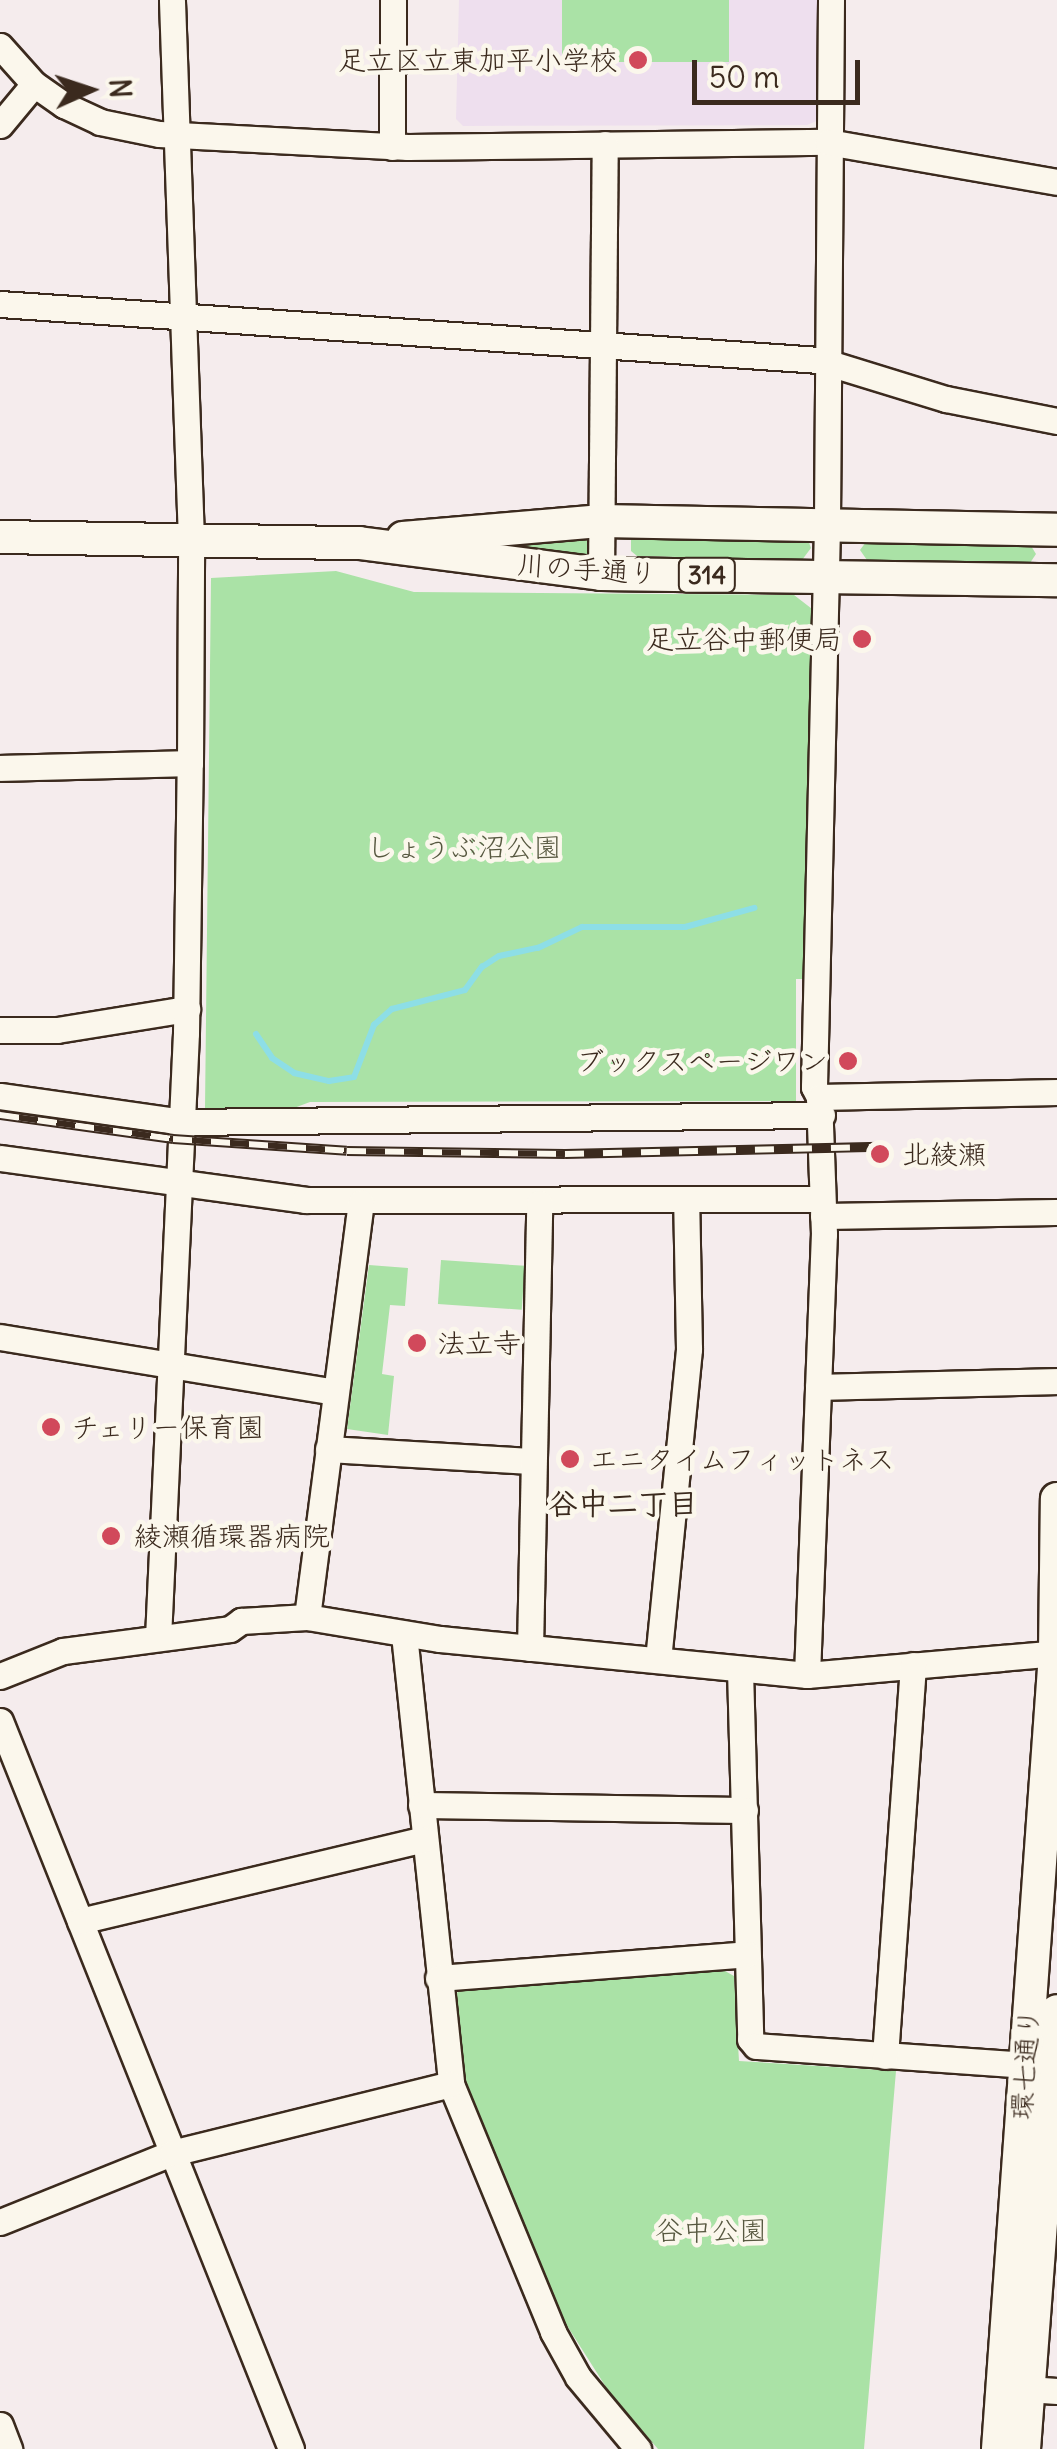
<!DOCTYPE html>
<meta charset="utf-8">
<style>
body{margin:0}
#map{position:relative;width:1057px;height:2449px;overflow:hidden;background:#f5eced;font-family:Delius,"Klee One",sans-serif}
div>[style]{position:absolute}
.built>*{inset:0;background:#eedfee}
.green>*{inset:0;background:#aae2a6;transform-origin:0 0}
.stream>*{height:6px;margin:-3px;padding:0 3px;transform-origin:3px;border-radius:3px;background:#8ddee6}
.roads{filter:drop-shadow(2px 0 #3b2a1e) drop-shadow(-2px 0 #3b2a1e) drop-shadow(0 2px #3b2a1e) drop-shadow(0 -2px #3b2a1e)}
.minor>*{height:25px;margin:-12.5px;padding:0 12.5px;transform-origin:12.5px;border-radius:12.5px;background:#fbf7ec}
.major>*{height:32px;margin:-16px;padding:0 16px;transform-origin:16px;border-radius:16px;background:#fbf7ec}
.rail>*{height:10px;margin-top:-5px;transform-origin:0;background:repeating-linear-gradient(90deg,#fbf7ec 0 19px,#3b2a1e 0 38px);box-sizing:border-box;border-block:2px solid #3b2a1e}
.dots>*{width:28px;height:28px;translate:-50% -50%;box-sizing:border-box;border:5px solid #fbf7ec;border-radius:50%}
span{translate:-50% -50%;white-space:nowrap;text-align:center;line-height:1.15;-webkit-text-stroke:9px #fbf7ec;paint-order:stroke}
.shield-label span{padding:2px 8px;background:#fbf7ec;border:2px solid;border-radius:8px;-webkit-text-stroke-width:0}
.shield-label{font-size:25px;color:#3b2a1e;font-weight:700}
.poi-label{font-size:28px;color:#3b2a1e}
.right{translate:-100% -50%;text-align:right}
.left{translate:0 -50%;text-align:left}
.street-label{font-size:28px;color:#3b2a1e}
.park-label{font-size:28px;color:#575840}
.neighbourhood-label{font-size:30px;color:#3b2a1e;font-weight:700}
.north{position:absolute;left:40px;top:40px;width:100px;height:100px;-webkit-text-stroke:8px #fbf7ec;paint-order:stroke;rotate:87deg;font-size:28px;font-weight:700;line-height:40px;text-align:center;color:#3b2a1e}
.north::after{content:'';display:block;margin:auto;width:35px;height:45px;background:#3b2a1e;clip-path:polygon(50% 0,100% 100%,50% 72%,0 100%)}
.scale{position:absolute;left:692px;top:60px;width:168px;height:45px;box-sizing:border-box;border:5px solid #3b2a1e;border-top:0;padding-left:12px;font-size:30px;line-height:35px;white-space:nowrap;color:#3b2a1e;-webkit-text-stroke:8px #fbf7ec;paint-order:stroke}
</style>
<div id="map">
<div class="built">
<i style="clip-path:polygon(459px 0,820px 0,819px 120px,807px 125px,463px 126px,456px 119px)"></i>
</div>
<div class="green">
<i style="left:562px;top:0;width:167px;height:62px"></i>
<i style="clip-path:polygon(631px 537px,808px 540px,811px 548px,802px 560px,637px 556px,631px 551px)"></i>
<i style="clip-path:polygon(869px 538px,1028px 541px,1036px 554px,1028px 566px,869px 563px,860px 550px)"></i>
<i style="clip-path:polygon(587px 540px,592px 546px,592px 561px,438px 547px)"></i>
<i style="clip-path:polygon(336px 571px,414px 592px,794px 595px,816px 612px,809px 979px,796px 979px,796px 1101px,310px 1102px,286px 1111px,205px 1108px,211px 578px)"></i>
<i style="left:441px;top:1260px;width:84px;height:44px;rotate:4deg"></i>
<i style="clip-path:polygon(369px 1265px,408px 1268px,405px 1306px,390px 1305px,382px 1374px,394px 1376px,388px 1435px,347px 1429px)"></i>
<i style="clip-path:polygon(725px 1971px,734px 1976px,739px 2061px,896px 2071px,864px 2449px,658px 2449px,611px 2395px,559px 2313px,462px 2071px,454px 1996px,461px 1989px)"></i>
</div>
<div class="stream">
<i style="left:256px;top:1034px;width:29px;rotate:56deg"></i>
<i style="left:272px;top:1058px;width:27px;rotate:34deg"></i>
<i style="left:294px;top:1073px;width:36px;rotate:13deg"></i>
<i style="left:329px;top:1081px;width:25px;rotate:-9deg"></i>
<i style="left:354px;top:1077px;width:56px;rotate:-69deg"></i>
<i style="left:374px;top:1025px;width:24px;rotate:-42deg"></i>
<i style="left:392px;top:1009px;width:75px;rotate:-14.6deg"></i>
<i style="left:465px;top:990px;width:29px;rotate:-54deg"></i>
<i style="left:482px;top:967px;width:20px;rotate:-33deg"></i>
<i style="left:499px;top:956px;width:40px;rotate:-12deg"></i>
<i style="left:538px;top:948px;width:49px;rotate:-25.5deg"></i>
<i style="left:582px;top:927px;width:103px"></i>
<i style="left:685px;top:927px;width:72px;rotate:-15.4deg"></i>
</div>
<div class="roads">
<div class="minor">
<i style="left:831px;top:0;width:526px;rotate:90.44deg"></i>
<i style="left:827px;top:526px;width:561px;rotate:91.33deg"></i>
<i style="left:814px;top:1087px;width:11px;rotate:63deg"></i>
<i style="left:819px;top:1097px;width:238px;rotate:-1.2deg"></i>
<i style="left:0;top:46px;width:51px;rotate:48.2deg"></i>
<i style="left:34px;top:84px;width:37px;rotate:35deg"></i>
<i style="left:64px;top:105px;width:40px;rotate:25deg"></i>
<i style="left:100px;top:122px;width:60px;rotate:11.5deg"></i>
<i style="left:159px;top:134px;width:249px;rotate:3deg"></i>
<i style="left:408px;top:147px;width:420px;rotate:-0.7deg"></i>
<i style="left:828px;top:142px;width:232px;rotate:9.9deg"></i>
<i style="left:0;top:125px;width:53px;rotate:-50.3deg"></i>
<i style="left:392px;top:147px;width:147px;rotate:-89.6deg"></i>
<i style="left:0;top:304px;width:821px;rotate:3.91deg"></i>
<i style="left:819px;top:360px;width:133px;rotate:17.1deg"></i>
<i style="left:946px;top:399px;width:113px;rotate:11.2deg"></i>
<i style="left:601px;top:574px;width:430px;rotate:-89.5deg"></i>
<i style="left:0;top:768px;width:190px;rotate:-1.5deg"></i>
<i style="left:0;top:1030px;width:57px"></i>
<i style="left:57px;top:1030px;width:132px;rotate:-9.2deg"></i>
<i style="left:0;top:1096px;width:184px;rotate:8.1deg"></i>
<i style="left:182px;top:1122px;width:640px;rotate:-0.63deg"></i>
<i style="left:0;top:1158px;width:308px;rotate:7.8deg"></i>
<i style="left:305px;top:1200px;width:516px;rotate:-0.11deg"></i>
<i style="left:823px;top:1216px;width:234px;rotate:-1deg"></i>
<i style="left:0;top:1337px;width:339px;rotate:9.3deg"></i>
<i style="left:818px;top:1387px;width:239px;rotate:-1.4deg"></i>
<i style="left:328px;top:1449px;width:203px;rotate:3.4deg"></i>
<i style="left:307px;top:1617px;width:418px;rotate:-82.6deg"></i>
<i style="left:404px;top:1634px;width:452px;rotate:84deg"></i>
<i style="left:451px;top:2084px;width:268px;rotate:67.6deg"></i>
<i style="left:553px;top:2332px;width:51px;rotate:60.9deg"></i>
<i style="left:578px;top:2377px;width:94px;rotate:50.2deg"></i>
<i style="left:158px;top:1638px;width:606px;rotate:-87.35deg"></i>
<i style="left:186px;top:1033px;width:270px;rotate:-89.2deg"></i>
<i style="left:190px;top:763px;width:223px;rotate:-89.7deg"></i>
<i style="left:191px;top:540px;width:540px;rotate:-92.02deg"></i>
<i style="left:530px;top:1648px;width:445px;rotate:-88.8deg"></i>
<i style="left:658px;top:1660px;width:313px;rotate:-84.3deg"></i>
<i style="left:689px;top:1349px;width:150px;rotate:-91.1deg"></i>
<i style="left:740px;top:1670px;width:369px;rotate:88.4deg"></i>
<i style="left:750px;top:2039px;width:9px;rotate:49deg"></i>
<i style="left:756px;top:2046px;width:270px;rotate:4deg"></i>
<i style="left:807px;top:1675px;width:441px;rotate:-87.8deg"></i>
<i style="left:824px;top:1234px;width:134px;rotate:-92.1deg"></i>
<i style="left:0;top:1676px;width:68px;rotate:-21.6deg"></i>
<i style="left:63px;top:1651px;width:168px;rotate:-7.5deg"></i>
<i style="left:230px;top:1629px;width:14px;rotate:-36deg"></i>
<i style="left:241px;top:1621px;width:66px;rotate:-3.5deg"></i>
<i style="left:307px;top:1617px;width:135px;rotate:9.4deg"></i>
<i style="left:440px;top:1639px;width:369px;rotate:5.6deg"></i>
<i style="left:807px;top:1675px;width:251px;rotate:-5deg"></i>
<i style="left:0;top:1721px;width:784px;rotate:68.21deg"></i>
<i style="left:421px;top:1805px;width:324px;rotate:0.9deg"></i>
<i style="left:80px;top:1921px;width:353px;rotate:-13.4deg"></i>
<i style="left:438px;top:1978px;width:310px;rotate:-4.4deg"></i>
<i style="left:885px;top:2056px;width:392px;rotate:-85.9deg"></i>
<i style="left:0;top:2222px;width:185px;rotate:-21.9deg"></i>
<i style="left:172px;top:2153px;width:287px;rotate:-13.9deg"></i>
<i style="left:1012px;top:2388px;width:45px;rotate:3.8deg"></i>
<i style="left:0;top:2425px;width:26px;rotate:69deg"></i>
</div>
<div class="major">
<i style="left:0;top:537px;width:359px;rotate:1deg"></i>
<i style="left:359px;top:543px;width:244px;rotate:7.3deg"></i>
<i style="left:601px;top:574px;width:456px;rotate:0.8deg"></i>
<i style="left:403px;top:538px;width:200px;rotate:-4.9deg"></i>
<i style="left:602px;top:521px;width:455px;rotate:1.1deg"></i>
<i style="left:998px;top:2449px;width:798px;rotate:-85.9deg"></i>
<i style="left:1055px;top:1653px;width:154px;rotate:-89.3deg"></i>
<i style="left:1024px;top:2449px;width:439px;rotate:-85.7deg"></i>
</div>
</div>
<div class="rail">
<i style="left:0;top:1115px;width:175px;rotate:7.9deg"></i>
<i style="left:173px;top:1139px;width:174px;rotate:3.9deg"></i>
<i style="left:347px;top:1151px;width:218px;rotate:0.8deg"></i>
<i style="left:565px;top:1154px;width:315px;rotate:-1.3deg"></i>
</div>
<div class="dots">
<i style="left:638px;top:60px;background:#d1495b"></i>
<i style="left:862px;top:639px;background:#d1495b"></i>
<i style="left:848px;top:1061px;background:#d1495b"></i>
<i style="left:880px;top:1154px;background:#d1495b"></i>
<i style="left:417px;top:1343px;background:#d1495b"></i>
<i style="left:51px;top:1427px;background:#d1495b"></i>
<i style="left:570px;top:1459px;background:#d1495b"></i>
<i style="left:111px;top:1536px;background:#d1495b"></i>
</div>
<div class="shield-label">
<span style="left:707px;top:575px">314</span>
</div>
<div class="poi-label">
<span class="right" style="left:618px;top:60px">足立区立東加平小学校</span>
<span class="right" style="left:842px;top:639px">足立谷中郵便局</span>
<span class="right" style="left:828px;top:1061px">ブックスページワン</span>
<span class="left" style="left:902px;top:1154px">北綾瀬</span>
<span class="left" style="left:437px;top:1343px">法立寺</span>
<span class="left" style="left:71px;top:1427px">チェリー保育園</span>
<span class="left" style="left:590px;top:1459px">エニタイムフィットネス</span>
<span class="left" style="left:134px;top:1536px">綾瀬循環器病院</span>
</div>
<div class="street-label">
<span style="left:587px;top:569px;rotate:4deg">川の手通り</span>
<span style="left:1025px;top:2064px;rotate:-86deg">環七通り</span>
</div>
<div class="park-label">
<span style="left:464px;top:847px">しょうぶ沼公園</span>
<span style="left:711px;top:2230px">谷中公園</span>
</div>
<div class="neighbourhood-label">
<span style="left:623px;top:1503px">谷中二丁目</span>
</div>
<div class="north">N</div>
<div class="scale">50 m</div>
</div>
